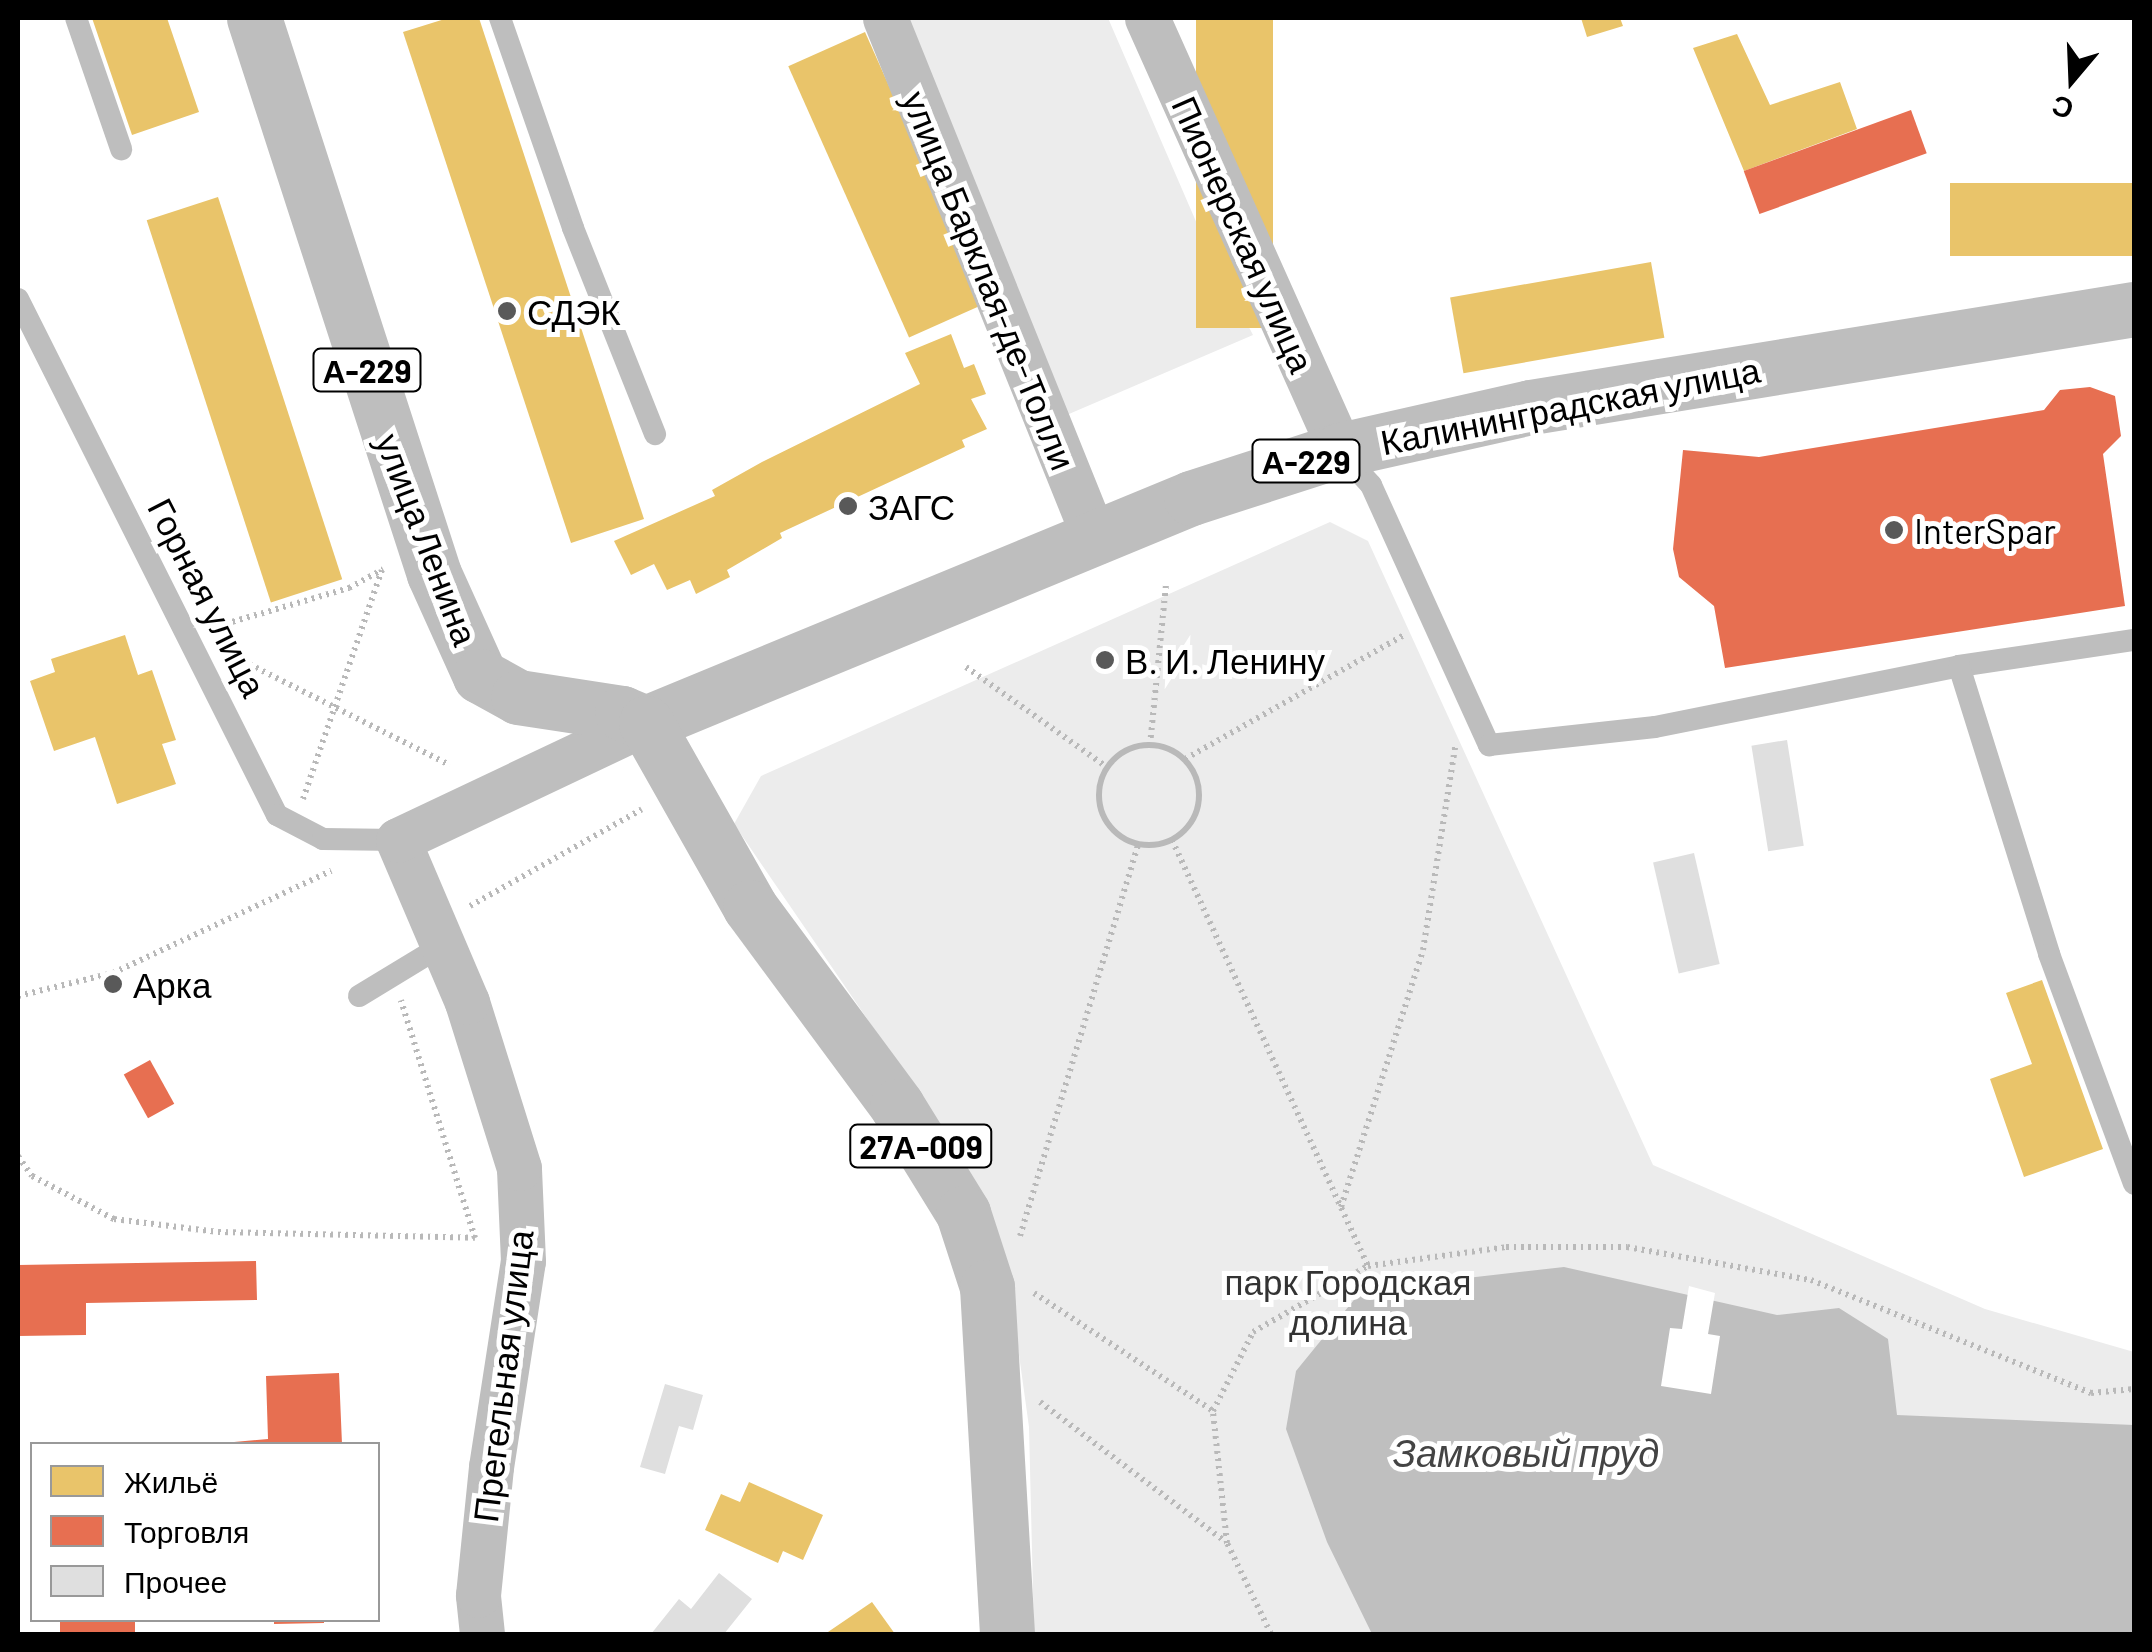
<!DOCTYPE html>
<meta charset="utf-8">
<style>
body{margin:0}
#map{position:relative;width:2152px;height:1652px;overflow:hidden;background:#fff;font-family:Barlow,sans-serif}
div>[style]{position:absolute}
.green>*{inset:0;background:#ececec}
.water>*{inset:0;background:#bfbfbf}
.pier>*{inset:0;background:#fff}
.homes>*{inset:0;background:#e9c46a;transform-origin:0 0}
.shops>*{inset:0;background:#e76f51;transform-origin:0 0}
.building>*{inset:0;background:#dfdfdf;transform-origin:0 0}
.path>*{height:6px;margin-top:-3px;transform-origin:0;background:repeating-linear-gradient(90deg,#b9b9b9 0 2.5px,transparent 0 7.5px)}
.path>.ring{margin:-3px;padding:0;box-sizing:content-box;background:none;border:6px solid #b9b9b9;border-radius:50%}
.service>*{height:22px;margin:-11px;padding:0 11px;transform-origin:11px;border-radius:11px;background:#bebebe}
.minor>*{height:45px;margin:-22.5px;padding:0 22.5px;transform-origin:22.5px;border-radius:22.5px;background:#bebebe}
.primary>*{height:55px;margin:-27.5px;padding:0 27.5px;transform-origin:27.5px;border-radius:27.5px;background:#bebebe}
.dots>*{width:28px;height:28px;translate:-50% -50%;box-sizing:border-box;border:5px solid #fff;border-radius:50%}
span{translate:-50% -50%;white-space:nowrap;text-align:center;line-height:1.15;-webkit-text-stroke:10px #fff;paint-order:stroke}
.shield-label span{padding:2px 8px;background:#fff;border:2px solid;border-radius:8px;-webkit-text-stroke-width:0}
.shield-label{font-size:32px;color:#000;font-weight:700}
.street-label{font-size:35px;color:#000}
.poi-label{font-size:35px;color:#000}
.left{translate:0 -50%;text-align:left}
.park-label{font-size:35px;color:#333}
.water-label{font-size:38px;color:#444;font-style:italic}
.frame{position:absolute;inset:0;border:20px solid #000;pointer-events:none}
.legend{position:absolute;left:30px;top:1442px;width:350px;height:180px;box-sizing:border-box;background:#fff;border:2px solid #999;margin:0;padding:12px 18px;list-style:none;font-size:30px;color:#000}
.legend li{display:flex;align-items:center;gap:20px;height:50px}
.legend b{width:50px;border:2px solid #999}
.north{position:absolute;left:2022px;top:30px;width:100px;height:100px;-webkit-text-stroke:8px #fff;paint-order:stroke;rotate:199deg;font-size:28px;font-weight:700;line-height:40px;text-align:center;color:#000}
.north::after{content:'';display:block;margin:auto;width:35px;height:45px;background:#000;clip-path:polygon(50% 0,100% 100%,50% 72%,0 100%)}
</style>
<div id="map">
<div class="green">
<i style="clip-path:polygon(896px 18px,1108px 18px,1204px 240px,1253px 335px,1062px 417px)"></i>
<i style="clip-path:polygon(1330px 522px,1368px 541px,1653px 1165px,1985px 1309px,2134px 1352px,2134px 1634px,1034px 1634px,1029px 1427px,1005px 1254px,937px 1121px,734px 824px,761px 776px)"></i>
</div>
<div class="water">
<i style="clip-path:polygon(1564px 1267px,1777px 1315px,1839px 1308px,1888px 1339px,1897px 1415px,2134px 1425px,2134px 1634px,1372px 1634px,1327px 1542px,1286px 1429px,1296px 1371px,1362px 1290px)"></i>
</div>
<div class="pier">
<i style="clip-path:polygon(1689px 1286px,1715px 1293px,1708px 1334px,1720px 1336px,1711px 1394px,1661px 1386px,1670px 1328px,1682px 1329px)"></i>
</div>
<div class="homes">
<i style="clip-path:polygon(92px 18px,167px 18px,199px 112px,132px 135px)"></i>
<i style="clip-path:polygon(448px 18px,479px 18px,644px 519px,571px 543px,403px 32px)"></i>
<i style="left:1196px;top:18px;width:77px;height:310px"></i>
<i style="clip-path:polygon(1581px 18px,1620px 18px,1623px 26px,1587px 37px)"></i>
<i style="left:865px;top:32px;width:297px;height:84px;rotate:66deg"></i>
<i style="clip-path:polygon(1737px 34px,1770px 105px,1840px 82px,1857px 129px,1744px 171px,1693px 48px)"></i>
<i style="left:2134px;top:183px;width:73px;height:184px;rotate:90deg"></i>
<i style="left:218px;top:197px;width:402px;height:75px;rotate:72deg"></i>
<i style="left:1651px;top:262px;width:77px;height:204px;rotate:80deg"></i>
<i style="clip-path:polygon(951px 334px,964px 368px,974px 364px,986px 394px,971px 399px,987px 429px,962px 440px,965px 447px,780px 533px,782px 538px,727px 570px,730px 577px,696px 594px,690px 580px,667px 590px,654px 564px,631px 575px,614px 541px,715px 496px,712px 490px,762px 462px,920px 384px,905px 353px)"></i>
<i style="clip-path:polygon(125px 635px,138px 675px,152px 670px,176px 740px,162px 744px,176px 784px,117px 804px,95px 737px,54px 751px,30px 681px,55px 672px,51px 659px)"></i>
<i style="clip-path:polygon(2042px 980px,2103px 1149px,2024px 1177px,1990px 1079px,2032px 1064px,2006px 993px)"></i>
<i style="clip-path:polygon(749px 1482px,823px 1515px,803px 1560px,783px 1551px,778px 1563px,705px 1530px,721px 1494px,740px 1502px)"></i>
<i style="clip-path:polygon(872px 1602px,895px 1634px,825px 1634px)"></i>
</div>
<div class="shops">
<i style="left:1911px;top:110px;width:46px;height:178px;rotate:70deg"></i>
<i style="clip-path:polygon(2090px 387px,2115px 396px,2121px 436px,2103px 454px,2125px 606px,1725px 668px,1714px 606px,1679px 577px,1673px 549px,1683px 450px,1759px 457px,2044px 410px,2060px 390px)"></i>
<i style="left:150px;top:1060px;width:50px;height:30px;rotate:61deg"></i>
<i style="clip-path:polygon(256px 1261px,257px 1300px,86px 1303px,86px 1335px,18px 1336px,18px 1265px)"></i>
<i style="clip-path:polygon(339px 1373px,342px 1444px,212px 1444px,268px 1439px,266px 1376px)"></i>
<i style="left:60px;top:1620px;width:75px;height:14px"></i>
<i style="clip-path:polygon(274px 1620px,324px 1620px,324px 1623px,274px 1624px)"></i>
</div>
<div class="building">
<i style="left:1787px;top:740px;width:107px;height:36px;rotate:81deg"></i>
<i style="left:1694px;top:853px;width:114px;height:42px;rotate:77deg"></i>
<i style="clip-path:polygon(665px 1384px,703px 1395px,693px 1430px,679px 1426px,665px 1474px,640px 1467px)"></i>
<i style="clip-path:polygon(719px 1573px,752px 1599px,724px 1634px,651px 1634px,679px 1599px,691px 1609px)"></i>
</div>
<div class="path">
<i style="left:211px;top:628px;width:144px;rotate:-16.2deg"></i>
<i style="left:349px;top:588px;width:39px;rotate:-29deg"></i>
<i style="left:229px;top:654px;width:247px;rotate:26.7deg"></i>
<i style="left:966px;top:667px;width:174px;rotate:35.4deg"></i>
<i style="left:1150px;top:745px;width:162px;rotate:-84.3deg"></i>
<i class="ring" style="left:1099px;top:745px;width:94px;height:94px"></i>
<i style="left:1185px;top:759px;width:254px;rotate:-29.5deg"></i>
<i style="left:303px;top:799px;width:242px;rotate:-71deg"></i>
<i style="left:1172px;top:840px;width:469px;rotate:65.3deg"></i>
<i style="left:470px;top:906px;width:197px;rotate:-29.4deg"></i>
<i style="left:18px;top:996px;width:98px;rotate:-13.6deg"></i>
<i style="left:113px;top:973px;width:241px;rotate:-25.1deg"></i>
<i style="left:18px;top:1156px;width:24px;rotate:55deg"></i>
<i style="left:32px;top:1176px;width:93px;rotate:27.7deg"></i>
<i style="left:114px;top:1219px;width:105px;rotate:7.1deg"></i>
<i style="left:218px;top:1232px;width:257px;rotate:1.3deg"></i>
<i style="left:475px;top:1238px;width:249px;rotate:-107.3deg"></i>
<i style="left:1341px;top:1207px;width:270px;rotate:-72.3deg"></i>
<i style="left:1423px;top:950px;width:206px;rotate:-81deg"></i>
<i style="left:1020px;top:1236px;width:409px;rotate:-73.2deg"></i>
<i style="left:1034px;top:1293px;width:214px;rotate:33.4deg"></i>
<i style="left:1040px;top:1402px;width:233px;rotate:37deg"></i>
<i style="left:1271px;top:1634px;width:101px;rotate:-115.8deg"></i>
<i style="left:1227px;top:1543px;width:133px;rotate:-96.1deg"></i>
<i style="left:1213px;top:1411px;width:89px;rotate:-63.1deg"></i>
<i style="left:1253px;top:1332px;width:133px;rotate:-29.9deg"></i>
<i style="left:1368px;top:1266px;width:139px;rotate:-7.8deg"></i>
<i style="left:1506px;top:1247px;width:121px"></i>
<i style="left:1627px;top:1247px;width:187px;rotate:10.2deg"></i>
<i style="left:1811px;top:1280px;width:302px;rotate:22deg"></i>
<i style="left:2091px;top:1393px;width:43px;rotate:-5.3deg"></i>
</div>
<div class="service">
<i style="left:76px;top:18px;width:139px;rotate:71deg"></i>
<i style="left:500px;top:18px;width:222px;rotate:70.8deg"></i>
<i style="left:573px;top:228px;width:222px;rotate:68.3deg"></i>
<i style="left:18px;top:299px;width:577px;rotate:63.35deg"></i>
<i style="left:277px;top:815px;width:52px;rotate:27.6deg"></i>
<i style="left:323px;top:839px;width:75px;rotate:0.8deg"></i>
<i style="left:1340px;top:451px;width:46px;rotate:47.6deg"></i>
<i style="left:1371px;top:485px;width:286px;rotate:65.6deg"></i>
<i style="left:1489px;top:745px;width:167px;rotate:-6.2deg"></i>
<i style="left:1655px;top:727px;width:310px;rotate:-11.3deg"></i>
<i style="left:1959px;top:666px;width:177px;rotate:-8.5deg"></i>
<i style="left:1959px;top:666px;width:302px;rotate:72.6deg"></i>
<i style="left:2049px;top:954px;width:245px;rotate:69.7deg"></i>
<i style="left:359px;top:996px;width:98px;rotate:-31.3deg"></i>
</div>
<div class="minor">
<i style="left:885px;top:18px;width:565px;rotate:68.07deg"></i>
<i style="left:1147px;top:18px;width:473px;rotate:65.9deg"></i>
<i style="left:482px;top:1634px;width:39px;rotate:-96deg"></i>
<i style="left:478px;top:1595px;width:129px;rotate:-84.2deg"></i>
<i style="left:491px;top:1467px;width:208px;rotate:-81.2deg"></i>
<i style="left:523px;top:1261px;width:93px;rotate:-92.5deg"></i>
<i style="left:519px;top:1168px;width:174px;rotate:-107.4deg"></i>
<i style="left:467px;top:1002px;width:176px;rotate:-113.1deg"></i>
<i style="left:398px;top:840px;width:274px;rotate:-25.3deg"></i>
</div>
<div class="primary">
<i style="left:254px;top:18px;width:584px;rotate:72.06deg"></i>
<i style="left:434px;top:574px;width:112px;rotate:65.7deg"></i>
<i style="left:480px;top:676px;width:43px;rotate:28.9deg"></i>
<i style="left:518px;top:697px;width:105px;rotate:8.7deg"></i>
<i style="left:622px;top:713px;width:26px;rotate:23deg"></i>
<i style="left:646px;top:723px;width:590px;rotate:-22.43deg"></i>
<i style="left:1191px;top:498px;width:157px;rotate:-17.9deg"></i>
<i style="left:1340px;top:450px;width:196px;rotate:-12.7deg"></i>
<i style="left:1531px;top:407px;width:611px;rotate:-9.23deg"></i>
<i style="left:646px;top:723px;width:211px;rotate:60.5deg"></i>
<i style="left:750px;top:907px;width:247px;rotate:53.5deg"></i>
<i style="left:897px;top:1106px;width:126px;rotate:58.3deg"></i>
<i style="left:963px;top:1213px;width:78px;rotate:72deg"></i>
<i style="left:987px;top:1287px;width:348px;rotate:86.7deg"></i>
</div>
<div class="dots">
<i style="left:507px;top:311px;background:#595959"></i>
<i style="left:848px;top:506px;background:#595959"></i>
<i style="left:1894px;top:530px;background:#595959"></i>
<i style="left:1105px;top:660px;background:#595959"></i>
<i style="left:113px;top:984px;background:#595959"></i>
</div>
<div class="shield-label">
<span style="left:367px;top:370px">А-229</span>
<span style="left:1306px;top:461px">А-229</span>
<span style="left:921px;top:1146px">27А-009</span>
</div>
<div class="street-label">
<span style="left:1244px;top:234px;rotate:66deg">Пионерская улица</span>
<span style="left:990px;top:280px;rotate:68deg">улица Барклая-де-Толли</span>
<span style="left:1570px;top:405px;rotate:-11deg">Калининградская улица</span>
<span style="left:428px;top:539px;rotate:69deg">улица Ленина</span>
<span style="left:208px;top:597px;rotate:63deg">Горная улица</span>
<span style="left:502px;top:1376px;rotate:-83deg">Прегельная улица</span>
</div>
<div class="poi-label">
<span class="left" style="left:527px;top:311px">СДЭК</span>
<span class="left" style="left:868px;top:506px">ЗАГС</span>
<span class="left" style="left:1914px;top:530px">InterSpar</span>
<span class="left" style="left:1125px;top:660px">В. И. Ленину</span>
<span class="left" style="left:133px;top:984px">Арка</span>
</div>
<div class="park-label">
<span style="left:1348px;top:1301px">парк Городская<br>долина</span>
</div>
<div class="water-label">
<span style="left:1526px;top:1453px">Замковый пруд</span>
</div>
<div class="frame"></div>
<ul class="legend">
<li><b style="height:28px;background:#e9c46a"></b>Жильё</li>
<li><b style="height:28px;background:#e76f51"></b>Торговля</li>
<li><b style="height:28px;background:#dfdfdf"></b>Прочее</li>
</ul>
<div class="north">С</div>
</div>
